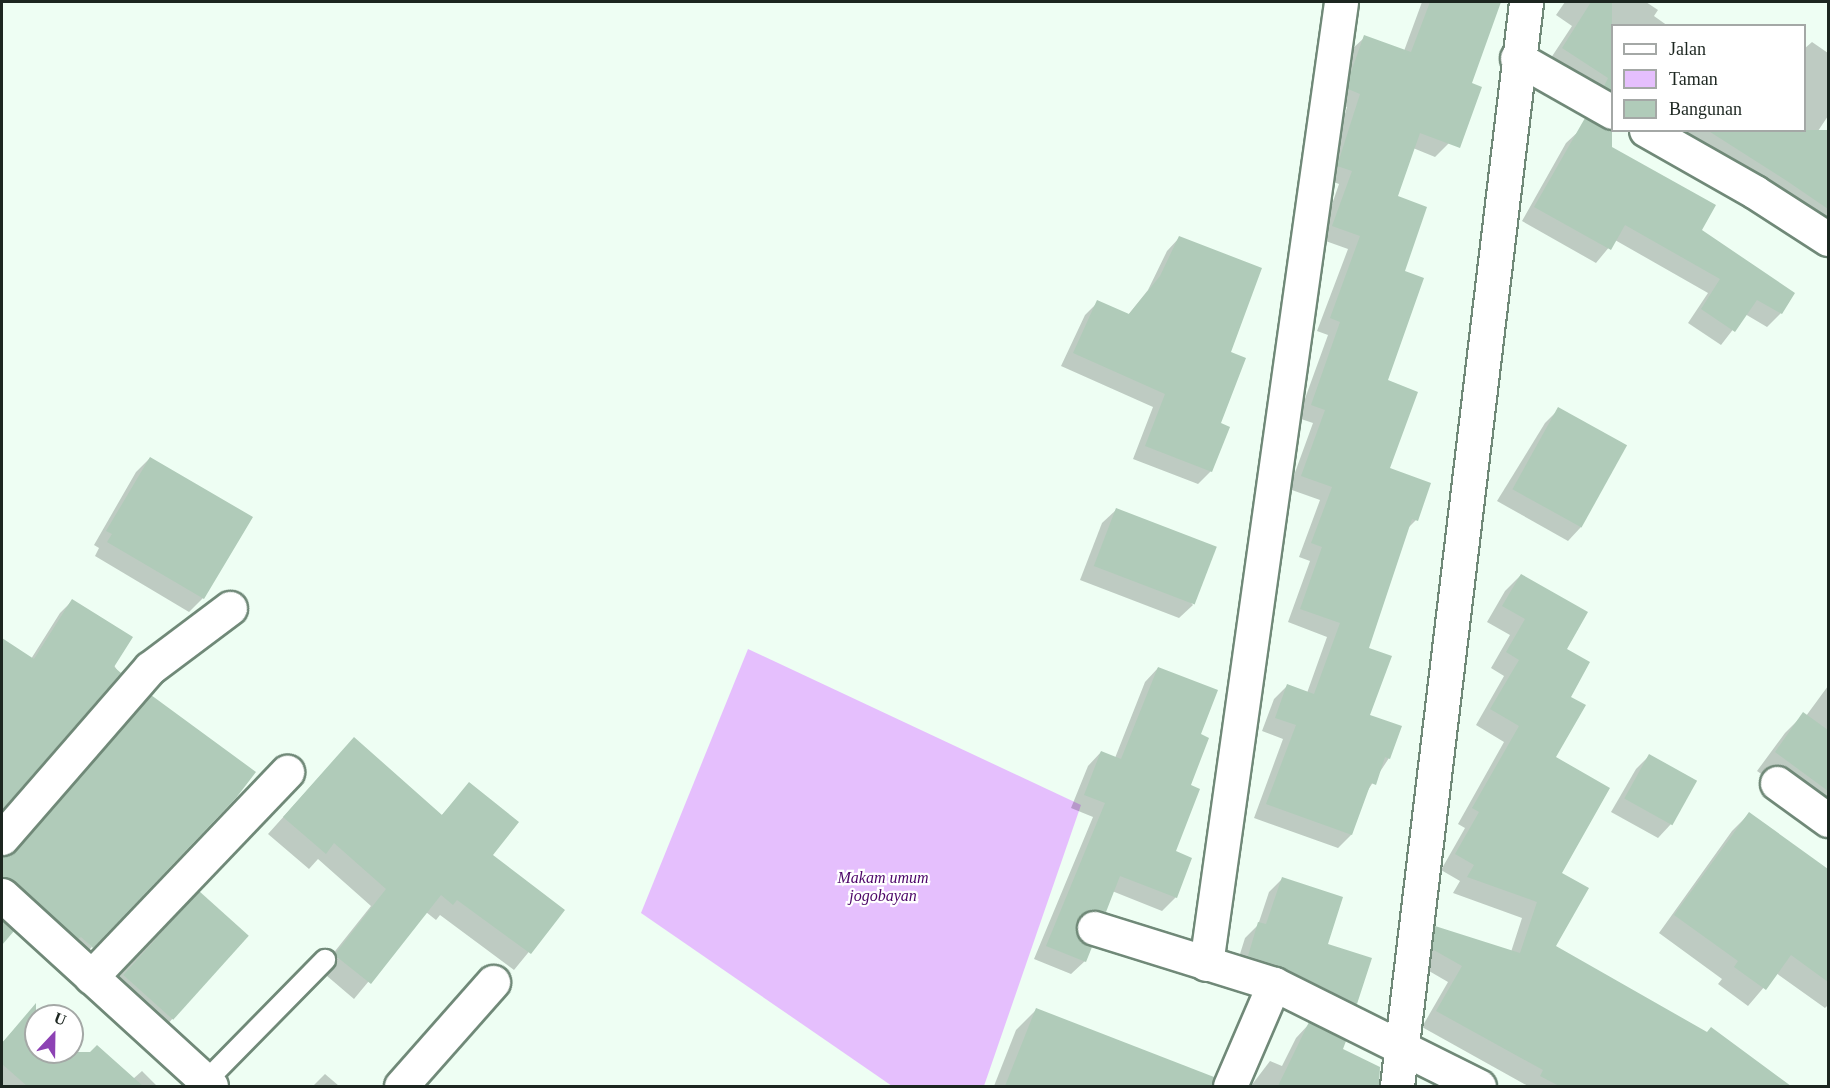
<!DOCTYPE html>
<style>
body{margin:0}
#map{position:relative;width:1830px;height:1088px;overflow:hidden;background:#eefef3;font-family:Georgia,serif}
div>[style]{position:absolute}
.green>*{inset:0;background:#e5bffd}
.shadow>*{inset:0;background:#0003}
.building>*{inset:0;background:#b0cbb9;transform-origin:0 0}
.roads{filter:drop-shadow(2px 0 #708978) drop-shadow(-2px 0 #708978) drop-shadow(0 2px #708978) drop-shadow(0 -2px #708978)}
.service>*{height:20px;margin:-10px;padding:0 10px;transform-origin:10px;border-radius:10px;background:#fff}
.minor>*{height:33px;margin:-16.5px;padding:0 16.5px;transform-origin:16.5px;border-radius:16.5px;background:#fff}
.tertiary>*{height:33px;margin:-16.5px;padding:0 16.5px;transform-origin:16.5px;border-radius:16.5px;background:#fff}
span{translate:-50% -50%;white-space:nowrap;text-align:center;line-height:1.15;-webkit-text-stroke:4.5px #fff;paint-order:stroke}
.park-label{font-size:16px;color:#4c0568;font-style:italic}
.frame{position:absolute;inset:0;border:3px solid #1c2620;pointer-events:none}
.legend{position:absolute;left:1611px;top:24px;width:195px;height:108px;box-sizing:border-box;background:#fff;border:2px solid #a4a8a6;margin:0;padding:8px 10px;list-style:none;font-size:18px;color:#1c2620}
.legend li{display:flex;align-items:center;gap:12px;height:30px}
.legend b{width:30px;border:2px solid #a4a8a6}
.north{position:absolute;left:24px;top:1004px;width:60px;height:60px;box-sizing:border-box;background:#fff;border:2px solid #a4a8a6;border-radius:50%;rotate:22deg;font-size:16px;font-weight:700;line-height:24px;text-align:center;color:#1c2620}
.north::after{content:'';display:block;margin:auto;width:21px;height:27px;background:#8d42b4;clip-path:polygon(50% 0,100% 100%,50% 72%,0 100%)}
</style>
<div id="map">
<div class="green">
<i style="clip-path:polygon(748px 649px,1081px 805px,984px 1086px,892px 1086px,641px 913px)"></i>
</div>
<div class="shadow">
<i style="clip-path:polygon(1422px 2px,1499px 2px,1449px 143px,1435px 157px,1413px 148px,1396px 197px,1403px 272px,1386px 381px,1389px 468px,1416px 520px,1407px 529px,1367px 649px,1368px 716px,1389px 758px,1366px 793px,1351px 835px,1338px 848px,1254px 818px,1283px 739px,1262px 731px,1274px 699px,1287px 686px,1307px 693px,1327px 637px,1288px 622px,1310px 561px,1299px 557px,1320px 500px,1289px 489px,1313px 423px,1298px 418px,1328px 335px,1317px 331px,1348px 249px,1320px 239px,1339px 184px,1325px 179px,1347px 107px,1335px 103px,1337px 90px,1351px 50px,1365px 37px,1404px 51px)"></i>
<i style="clip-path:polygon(1565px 2px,1646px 2px,1658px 10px,1654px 16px,1668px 26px,1612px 26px,1612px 89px,1601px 100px,1547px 64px,1572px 26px,1556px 15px)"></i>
<i style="clip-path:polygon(1812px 42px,1828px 53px,1828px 116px,1818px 131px,1828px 138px,1828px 229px,1670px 130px,1804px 130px,1804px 49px)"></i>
<i style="clip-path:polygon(1580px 130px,1700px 230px,1781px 313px,1767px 327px,1745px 314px,1721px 345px,1688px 323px,1708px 293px,1615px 240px,1596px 263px,1522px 221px,1566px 143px)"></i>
<i style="clip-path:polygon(1179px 238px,1219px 424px,1228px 428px,1211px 471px,1198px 484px,1133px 459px,1153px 407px,1061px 366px,1085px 315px,1098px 302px,1128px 315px,1148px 290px,1167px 251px)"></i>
<i style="clip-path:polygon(1559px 409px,1581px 527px,1568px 541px,1497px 501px,1545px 423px)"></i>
<i style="clip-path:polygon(150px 458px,251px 517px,203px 598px,189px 612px,95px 556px,99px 548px,94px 545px,136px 472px)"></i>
<i style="clip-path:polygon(1116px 510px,1193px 605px,1179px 618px,1080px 580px,1102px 523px)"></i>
<i style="clip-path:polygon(1521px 575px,1565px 649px,1569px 698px,1554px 758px,1560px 874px,1554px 946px,1764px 1069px,1751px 1086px,1528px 1086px,1422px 1027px,1448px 982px,1417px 964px,1420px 943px,1435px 928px,1511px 952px,1522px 918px,1453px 893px,1460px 881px,1441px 870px,1465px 828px,1458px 824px,1504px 742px,1476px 725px,1504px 676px,1491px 668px,1510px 635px,1487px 622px,1505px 591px)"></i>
<i style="clip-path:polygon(72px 601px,119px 673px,2px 808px,2px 639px,31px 659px,60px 613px)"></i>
<i style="clip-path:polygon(1158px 668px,1199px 735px,1174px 852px,1176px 897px,1162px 911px,1112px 891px,1104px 911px,1091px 925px,1075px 923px,1085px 961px,1071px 974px,1034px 959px,1093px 817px,1071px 808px,1088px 766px,1101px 752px,1115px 758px,1145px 682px)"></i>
<i style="clip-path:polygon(1828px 686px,1828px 821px,1757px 771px,1785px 733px,1804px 714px,1806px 716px)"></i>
<i style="clip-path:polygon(338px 756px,441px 816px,469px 784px,491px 855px,563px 910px,514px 970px,440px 915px,436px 920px,426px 912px,354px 999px,320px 970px,371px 906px,318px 859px,309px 869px,268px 834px)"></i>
<i style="clip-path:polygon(1649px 756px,1671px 824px,1658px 838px,1611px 812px,1636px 769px)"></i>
<i style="clip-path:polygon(1749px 814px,1828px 871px,1828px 1005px,1825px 1008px,1776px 973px,1748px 1006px,1718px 984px,1722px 979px,1659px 933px,1732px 831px)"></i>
<i style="clip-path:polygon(2px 856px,8px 857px,92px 947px,80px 959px,2px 893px)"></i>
<i style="clip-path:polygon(1282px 879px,1326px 945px,1370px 959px,1356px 1004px,1342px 1017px,1235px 970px,1245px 938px,1258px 925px,1269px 892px)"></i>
<i style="clip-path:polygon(179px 913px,247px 937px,154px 1039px,103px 993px)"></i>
<i style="clip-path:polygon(1036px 1010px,1174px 1063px,1165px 1086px,994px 1086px,1016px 1030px)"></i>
<i style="clip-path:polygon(24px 1019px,36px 1029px,36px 1052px,63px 1052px,133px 1079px,142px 1071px,157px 1086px,2px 1086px,2px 1043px)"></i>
<i style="clip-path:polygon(1309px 1024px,1341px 1050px,1373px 1065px,1362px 1086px,1251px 1086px,1270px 1061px,1282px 1066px,1296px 1038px)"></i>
<i style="clip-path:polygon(325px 1074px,339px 1086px,313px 1086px)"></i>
</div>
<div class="building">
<i style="clip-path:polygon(1430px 2px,1501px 2px,1472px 83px,1482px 87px,1460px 148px,1420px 133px,1398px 196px,1427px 207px,1405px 271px,1424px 278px,1388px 380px,1418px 392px,1390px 468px,1431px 483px,1418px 521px,1412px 519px,1369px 648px,1392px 656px,1370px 715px,1402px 726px,1390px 759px,1385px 757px,1376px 785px,1371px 783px,1352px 835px,1266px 804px,1296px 725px,1275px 718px,1287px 684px,1314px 694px,1340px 623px,1300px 609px,1322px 547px,1311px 543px,1332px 487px,1301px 476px,1325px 410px,1311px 405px,1340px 322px,1330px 318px,1360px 236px,1332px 226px,1352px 171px,1337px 166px,1360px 94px,1348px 89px,1350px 75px,1364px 35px,1411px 52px)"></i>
<i style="clip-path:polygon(1591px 2px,1612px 2px,1612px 91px,1604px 86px,1608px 78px,1562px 48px)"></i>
<i style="clip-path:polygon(1585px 118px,1612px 131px,1612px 147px,1716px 205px,1702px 230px,1795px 293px,1782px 314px,1757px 300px,1735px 332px,1701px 309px,1720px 279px,1625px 225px,1611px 250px,1534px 207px)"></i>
<i style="clip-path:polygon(1707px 130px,1828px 130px,1828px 209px,1787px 181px)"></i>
<i style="clip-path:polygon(1179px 236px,1262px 268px,1231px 352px,1246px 358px,1221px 423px,1230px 427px,1212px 472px,1145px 446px,1165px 394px,1073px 353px,1097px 300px,1129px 314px,1160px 276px)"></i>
<i style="left:1558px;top:407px;width:79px;height:94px;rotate:29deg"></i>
<i style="clip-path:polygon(150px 457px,253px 517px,204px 599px,107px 542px,112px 534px,106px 531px)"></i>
<i style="left:1116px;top:508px;width:108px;height:62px;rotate:21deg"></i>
<i style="clip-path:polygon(1521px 574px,1588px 612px,1567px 649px,1590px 662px,1571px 697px,1586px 705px,1556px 757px,1610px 788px,1562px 873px,1589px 888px,1556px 946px,1707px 1032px,1711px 1027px,1791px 1086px,1559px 1086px,1540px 1076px,1543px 1070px,1436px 1011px,1462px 966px,1432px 949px,1435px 926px,1520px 953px,1537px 902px,1467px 877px,1474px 865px,1455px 854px,1479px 812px,1472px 808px,1519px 726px,1490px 709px,1519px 660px,1506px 652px,1525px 619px,1502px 606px)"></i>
<i style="clip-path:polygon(72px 599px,133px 637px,114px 667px,121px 673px,2px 810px,2px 638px,34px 659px)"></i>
<i style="clip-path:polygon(1158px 667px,1218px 690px,1201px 734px,1209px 738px,1191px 785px,1200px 789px,1176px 851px,1192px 858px,1177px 898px,1120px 876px,1106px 912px,1089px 910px,1076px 922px,1080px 940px,1092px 947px,1086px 962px,1046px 946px,1105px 803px,1084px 795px,1101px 751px,1121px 759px)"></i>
<i style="clip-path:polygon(151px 695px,256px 772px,236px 798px,93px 948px,81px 937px,78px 939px,15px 881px,2px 877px,2px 856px,16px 850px)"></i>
<i style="clip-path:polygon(1803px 712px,1828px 730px,1828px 791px,1775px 752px)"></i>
<i style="clip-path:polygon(354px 737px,442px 815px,469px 782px,519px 822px,493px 855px,565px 910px,531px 954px,457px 900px,453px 905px,441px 895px,371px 984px,337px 957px,335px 954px,386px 889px,334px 843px,326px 854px,283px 817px)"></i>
<i style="left:1649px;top:754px;width:55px;height:51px;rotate:29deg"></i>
<i style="clip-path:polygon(1749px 812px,1828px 869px,1828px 982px,1791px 955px,1766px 990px,1734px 967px,1738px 961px,1674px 915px)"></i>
<i style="clip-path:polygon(1282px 877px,1343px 897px,1328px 944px,1372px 958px,1357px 1004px,1282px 967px,1248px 956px,1258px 922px,1266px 924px)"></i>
<i style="left:199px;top:891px;width:67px;height:113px;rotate:42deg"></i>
<i style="clip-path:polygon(2px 920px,14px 931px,2px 945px)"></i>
<i style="clip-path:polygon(36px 1003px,36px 1052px,90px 1052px,97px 1045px,143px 1086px,27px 1086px,2px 1064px,2px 1043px)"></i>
<i style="clip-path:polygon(1036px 1008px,1214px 1077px,1212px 1086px,1005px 1086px)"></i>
<i style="clip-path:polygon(1309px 1022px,1346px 1041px,1343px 1049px,1380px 1067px,1379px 1086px,1278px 1086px)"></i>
</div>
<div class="roads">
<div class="service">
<i style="left:206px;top:1081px;width:170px;rotate:-45.5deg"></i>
</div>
<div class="minor">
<i style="left:1517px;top:58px;width:109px;rotate:29.6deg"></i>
<i style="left:1646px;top:130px;width:125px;rotate:29.6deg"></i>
<i style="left:1755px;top:192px;width:87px;rotate:32.8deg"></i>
<i style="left:1777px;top:783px;width:63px;rotate:36deg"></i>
<i style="left:2px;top:838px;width:225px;rotate:-49deg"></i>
<i style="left:150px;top:668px;width:100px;rotate:-36.9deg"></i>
<i style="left:2px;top:895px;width:283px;rotate:42.4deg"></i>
<i style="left:1094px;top:928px;width:189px;rotate:17.3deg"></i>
<i style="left:1274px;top:984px;width:229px;rotate:26.5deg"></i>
<i style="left:1206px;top:964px;width:971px;rotate:-82.01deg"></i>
<i style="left:91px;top:977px;width:284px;rotate:-46.3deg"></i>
<i style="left:401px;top:1086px;width:139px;rotate:-48.5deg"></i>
<i style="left:1230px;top:1086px;width:111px;rotate:-66.7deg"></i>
</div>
<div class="tertiary">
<i style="left:1397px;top:1086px;width:1092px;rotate:-83.21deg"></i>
</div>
</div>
<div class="park-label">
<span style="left:883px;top:887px">Makam umum<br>jogobayan</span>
</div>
<div class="frame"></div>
<ul class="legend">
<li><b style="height:8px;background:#fff"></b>Jalan</li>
<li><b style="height:16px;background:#e5bffd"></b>Taman</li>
<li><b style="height:16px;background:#b0cbb9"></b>Bangunan</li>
</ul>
<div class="north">U</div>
</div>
